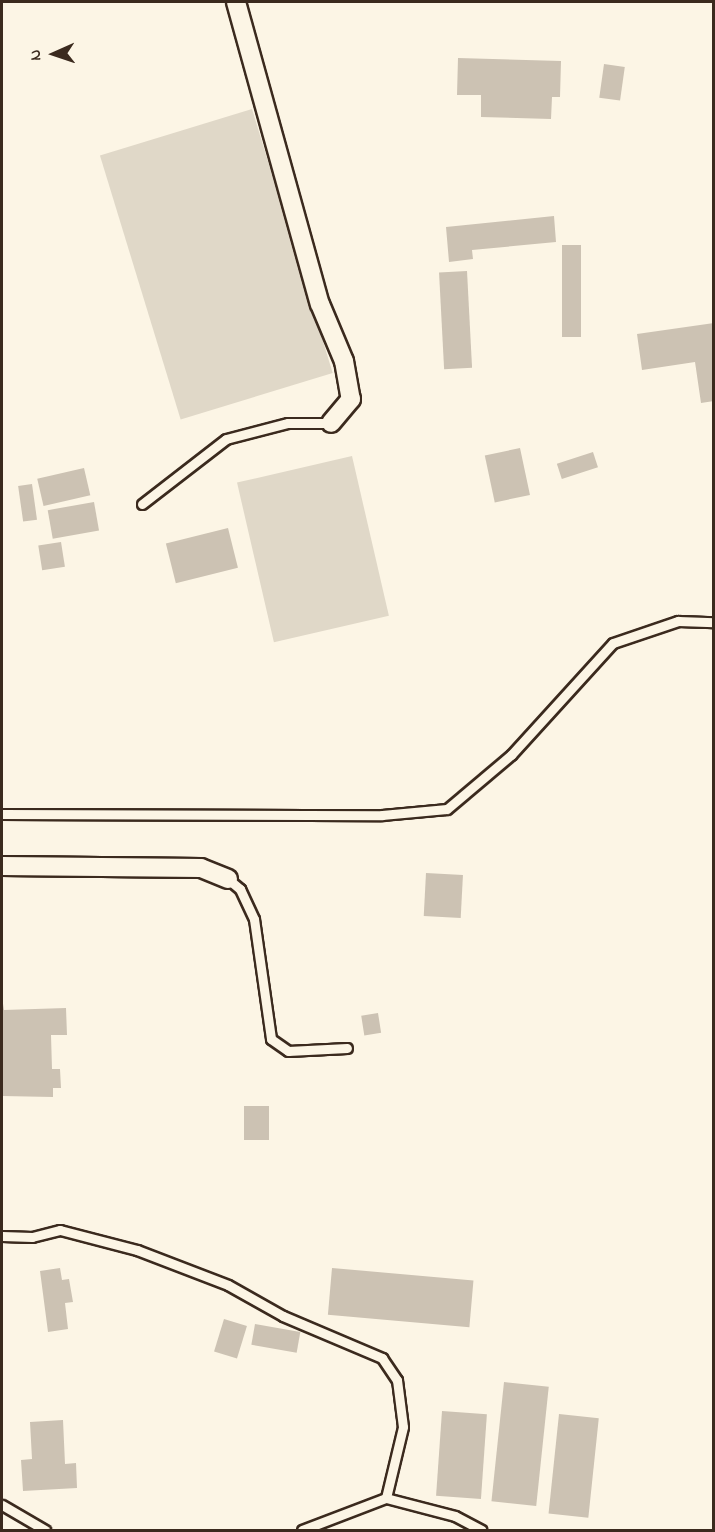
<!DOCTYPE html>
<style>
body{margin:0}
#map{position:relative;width:715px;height:1532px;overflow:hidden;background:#fcf5e5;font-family:"Indie Flower",sans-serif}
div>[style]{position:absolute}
.green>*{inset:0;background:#e0d8c8;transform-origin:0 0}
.building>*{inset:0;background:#ccc2b3;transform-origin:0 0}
.roads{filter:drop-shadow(2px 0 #3b2a1e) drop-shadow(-2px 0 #3b2a1e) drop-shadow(0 2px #3b2a1e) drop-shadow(0 -2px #3b2a1e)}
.lane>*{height:9px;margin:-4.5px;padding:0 4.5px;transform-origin:4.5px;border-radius:4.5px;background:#fcf5e5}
.street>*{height:18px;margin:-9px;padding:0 9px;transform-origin:9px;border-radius:9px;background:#fcf5e5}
span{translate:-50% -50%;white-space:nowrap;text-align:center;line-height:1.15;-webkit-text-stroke:4.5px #fcf5e5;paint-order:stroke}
.frame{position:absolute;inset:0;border:3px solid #3b2a1e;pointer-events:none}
.north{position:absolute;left:24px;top:24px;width:60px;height:60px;-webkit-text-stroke:4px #fcf5e5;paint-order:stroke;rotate:267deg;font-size:16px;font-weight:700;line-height:24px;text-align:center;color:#3b2a1e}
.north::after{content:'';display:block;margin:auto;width:21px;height:27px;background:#3b2a1e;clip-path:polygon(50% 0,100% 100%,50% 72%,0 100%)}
</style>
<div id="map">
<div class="green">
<i style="left:252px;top:109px;width:276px;height:159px;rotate:73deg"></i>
<i style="left:352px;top:456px;width:164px;height:118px;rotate:77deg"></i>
</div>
<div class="building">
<i style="clip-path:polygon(458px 58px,561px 61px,560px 97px,552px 97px,551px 119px,481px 117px,481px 95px,457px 95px)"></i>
<i style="left:604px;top:64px;width:21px;height:34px;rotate:8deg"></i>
<i style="clip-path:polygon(554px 216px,556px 242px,472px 250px,473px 259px,449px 262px,446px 227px)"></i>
<i style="left:562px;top:245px;width:19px;height:92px"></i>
<i style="left:467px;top:271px;width:97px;height:28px;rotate:87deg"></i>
<i style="clip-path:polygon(714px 323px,714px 401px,701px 403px,695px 362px,642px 370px,637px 334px)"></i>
<i style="left:520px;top:448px;width:48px;height:36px;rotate:78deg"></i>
<i style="left:593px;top:452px;width:16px;height:38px;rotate:72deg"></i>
<i style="left:84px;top:468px;width:28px;height:48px;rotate:77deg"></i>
<i style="left:32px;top:484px;width:36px;height:14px;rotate:82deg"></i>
<i style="left:94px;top:502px;width:29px;height:47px;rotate:80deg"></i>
<i style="left:228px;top:528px;width:41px;height:64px;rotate:76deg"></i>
<i style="left:61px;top:542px;width:25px;height:23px;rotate:81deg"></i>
<i style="left:426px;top:873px;width:37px;height:43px;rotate:3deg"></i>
<i style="clip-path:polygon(2px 997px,4px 1010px,66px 1008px,67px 1035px,51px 1035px,52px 1069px,60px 1069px,61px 1088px,53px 1088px,53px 1097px,2px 1096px)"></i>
<i style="left:378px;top:1013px;width:20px;height:17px;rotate:81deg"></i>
<i style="left:244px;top:1106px;width:25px;height:34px"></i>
<i style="clip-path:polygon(60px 1268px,62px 1280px,69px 1279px,73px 1302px,65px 1303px,68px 1329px,48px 1332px,40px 1271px)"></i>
<i style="left:332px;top:1268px;width:142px;height:47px;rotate:5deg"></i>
<i style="left:224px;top:1319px;width:24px;height:34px;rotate:17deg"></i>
<i style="left:255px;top:1324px;width:46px;height:21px;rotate:10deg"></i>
<i style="left:504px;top:1382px;width:45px;height:120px;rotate:6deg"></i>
<i style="left:442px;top:1411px;width:45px;height:85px;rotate:4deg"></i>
<i style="left:559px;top:1414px;width:40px;height:100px;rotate:6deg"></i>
<i style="clip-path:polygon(63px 1420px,65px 1464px,76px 1463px,77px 1488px,23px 1491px,21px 1460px,32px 1459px,30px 1422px)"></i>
</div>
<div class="roads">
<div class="lane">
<i style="left:142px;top:504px;width:106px;rotate:-37.7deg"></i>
<i style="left:226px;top:439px;width:64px;rotate:-14.5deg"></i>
<i style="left:288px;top:423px;width:43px"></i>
<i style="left:2px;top:814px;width:380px;rotate:0.2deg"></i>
<i style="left:382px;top:815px;width:65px;rotate:-5.3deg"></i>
<i style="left:447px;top:809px;width:84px;rotate:-40.2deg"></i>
<i style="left:511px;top:755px;width:151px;rotate:-47.7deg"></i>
<i style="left:613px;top:643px;width:69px;rotate:-18.7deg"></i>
<i style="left:678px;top:621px;width:36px;rotate:2deg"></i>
<i style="left:228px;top:879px;width:16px;rotate:40deg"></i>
<i style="left:240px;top:889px;width:33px;rotate:65deg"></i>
<i style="left:254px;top:919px;width:121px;rotate:81.9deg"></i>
<i style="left:271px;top:1039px;width:21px;rotate:35deg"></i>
<i style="left:288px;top:1051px;width:59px;rotate:-2.9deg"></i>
<i style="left:2px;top:1236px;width:30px;rotate:2deg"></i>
<i style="left:32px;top:1237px;width:29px;rotate:-14deg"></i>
<i style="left:60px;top:1230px;width:80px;rotate:14.6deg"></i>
<i style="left:137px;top:1250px;width:97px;rotate:21deg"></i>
<i style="left:228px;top:1285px;width:63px;rotate:29.4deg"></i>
<i style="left:283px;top:1316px;width:108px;rotate:23deg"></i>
<i style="left:382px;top:1358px;width:27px;rotate:56deg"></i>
<i style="left:397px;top:1380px;width:47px;rotate:82.7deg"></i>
<i style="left:403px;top:1427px;width:73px;rotate:103.5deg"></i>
<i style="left:2px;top:1505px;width:50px;rotate:30.2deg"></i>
<i style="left:302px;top:1530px;width:90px;rotate:-20.9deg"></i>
<i style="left:386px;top:1498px;width:71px;rotate:14.6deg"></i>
<i style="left:455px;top:1516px;width:30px;rotate:28deg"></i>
</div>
<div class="street">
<i style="left:236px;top:2px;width:313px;rotate:74.5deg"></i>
<i style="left:320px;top:304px;width:62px;rotate:67.2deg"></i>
<i style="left:344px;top:361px;width:39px;rotate:80deg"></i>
<i style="left:351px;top:399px;width:31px;rotate:130deg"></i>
<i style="left:2px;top:866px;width:199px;rotate:0.6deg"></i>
<i style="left:201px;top:868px;width:29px;rotate:22deg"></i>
</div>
</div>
<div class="frame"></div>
<div class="north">N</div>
</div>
